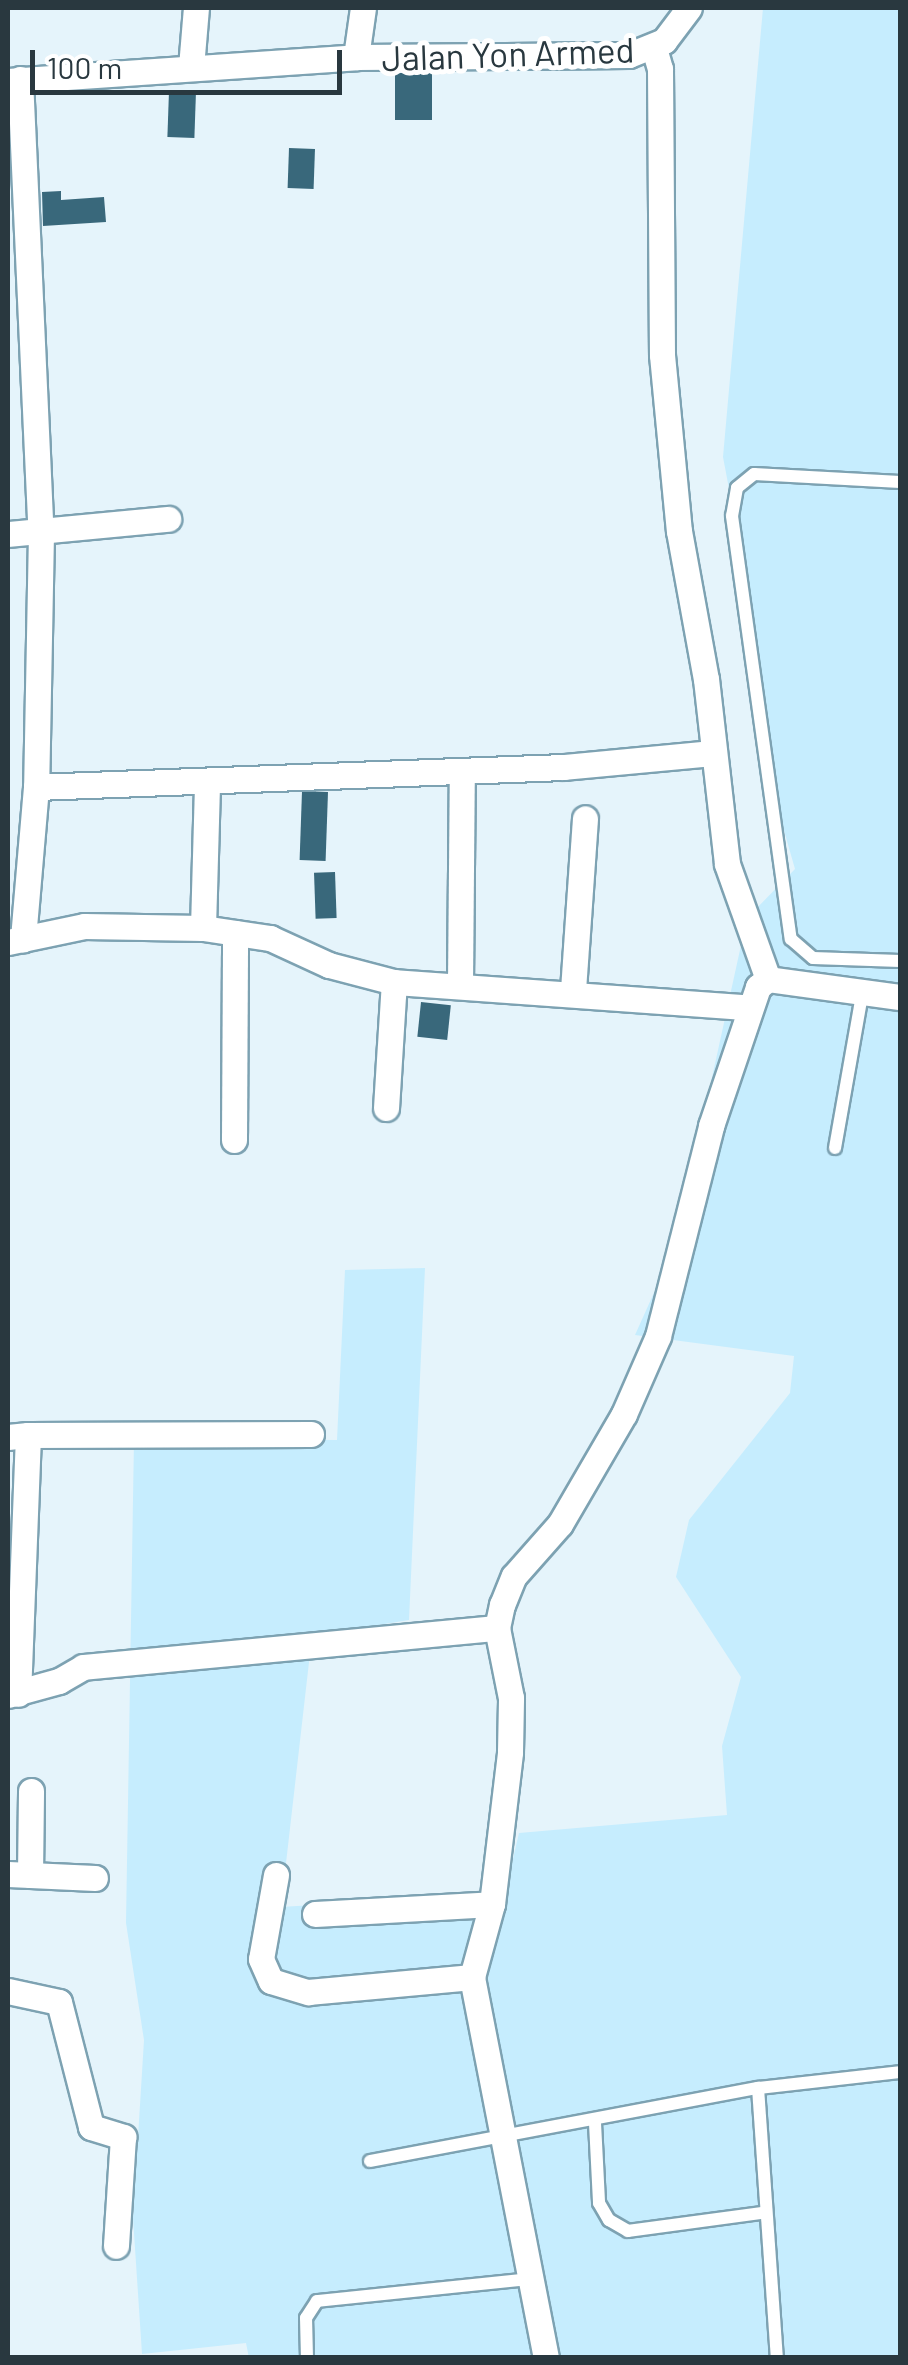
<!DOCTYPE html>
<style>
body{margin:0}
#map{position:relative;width:908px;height:2365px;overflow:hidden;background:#e5f4fb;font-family:Barlow,sans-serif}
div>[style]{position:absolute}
.built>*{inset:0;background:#c6edfe}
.building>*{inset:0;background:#39687b;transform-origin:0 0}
.roads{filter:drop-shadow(2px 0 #7da2b2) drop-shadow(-2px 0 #7da2b2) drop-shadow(0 2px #7da2b2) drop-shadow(0 -2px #7da2b2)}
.lane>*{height:12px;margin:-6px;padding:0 6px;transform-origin:6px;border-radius:6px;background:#fff}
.street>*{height:25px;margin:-12.5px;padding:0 12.5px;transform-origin:12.5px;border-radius:12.5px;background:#fff}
span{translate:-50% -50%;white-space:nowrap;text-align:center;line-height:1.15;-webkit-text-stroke:10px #fff;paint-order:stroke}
.street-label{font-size:35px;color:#29383f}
.frame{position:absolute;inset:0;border:10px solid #29383f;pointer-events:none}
.scale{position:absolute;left:30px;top:50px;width:312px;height:45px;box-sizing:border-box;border:5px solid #29383f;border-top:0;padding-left:12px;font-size:30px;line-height:35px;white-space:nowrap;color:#29383f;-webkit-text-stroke:8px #fff;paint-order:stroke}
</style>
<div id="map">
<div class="built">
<i style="clip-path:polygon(763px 8px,900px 8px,900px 2357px,249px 2358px,246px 2343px,142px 2354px,133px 2218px,144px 2040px,126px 1923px,134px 1439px,337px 1440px,345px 1270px,425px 1268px,409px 1620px,312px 1636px,281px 1907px,505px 1893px,519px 1833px,727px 1815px,722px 1746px,741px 1677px,676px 1577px,689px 1520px,790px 1393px,794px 1356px,635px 1335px,675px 1246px,747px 918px,795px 869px,751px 715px,747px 584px,723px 457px)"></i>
</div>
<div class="building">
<i style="left:395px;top:73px;width:37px;height:47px"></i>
<i style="left:169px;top:91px;width:27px;height:46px;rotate:2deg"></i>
<i style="left:289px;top:148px;width:26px;height:40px;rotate:2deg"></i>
<i style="clip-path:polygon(61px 191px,61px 200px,104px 197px,106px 222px,43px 226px,42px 192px)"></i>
<i style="left:328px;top:792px;width:69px;height:26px;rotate:92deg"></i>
<i style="left:335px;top:872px;width:46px;height:21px;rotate:88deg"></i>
<i style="left:421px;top:1002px;width:30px;height:35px;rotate:6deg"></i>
</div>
<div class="roads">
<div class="lane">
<i style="left:900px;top:482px;width:146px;rotate:-176.9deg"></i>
<i style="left:754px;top:474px;width:22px;rotate:141deg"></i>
<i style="left:737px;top:488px;width:28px;rotate:100deg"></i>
<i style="left:732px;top:516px;width:427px;rotate:82.1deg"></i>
<i style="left:791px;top:939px;width:29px;rotate:41deg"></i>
<i style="left:813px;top:958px;width:87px;rotate:2deg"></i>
<i style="left:835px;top:1148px;width:155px;rotate:-80deg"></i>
<i style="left:758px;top:2088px;width:271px;rotate:86deg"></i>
<i style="left:595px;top:2123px;width:80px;rotate:87.1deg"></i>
<i style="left:599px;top:2203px;width:20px;rotate:60deg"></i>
<i style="left:609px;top:2220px;width:22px;rotate:30deg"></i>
<i style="left:628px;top:2231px;width:135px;rotate:-7.7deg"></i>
<i style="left:370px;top:2161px;width:395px;rotate:-10.7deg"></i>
<i style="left:758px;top:2088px;width:143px;rotate:-6.4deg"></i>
<i style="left:307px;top:2358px;width:40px;rotate:-91.4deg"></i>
<i style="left:306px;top:2318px;width:20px;rotate:-57deg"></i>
<i style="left:317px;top:2301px;width:214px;rotate:-5.9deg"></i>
</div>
<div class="street">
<i style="left:654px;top:48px;width:22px;rotate:74deg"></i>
<i style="left:660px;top:69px;width:286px;rotate:89.6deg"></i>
<i style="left:662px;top:355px;width:177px;rotate:84.5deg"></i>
<i style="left:679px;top:531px;width:150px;rotate:79.7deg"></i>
<i style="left:706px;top:679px;width:186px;rotate:83.5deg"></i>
<i style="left:727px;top:864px;width:122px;rotate:70.4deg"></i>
<i style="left:356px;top:57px;width:49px;rotate:-81.9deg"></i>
<i style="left:191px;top:67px;width:59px;rotate:-85.2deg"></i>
<i style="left:20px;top:79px;width:454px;rotate:87.4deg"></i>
<i style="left:41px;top:533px;width:254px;rotate:91.1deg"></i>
<i style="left:36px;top:787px;width:153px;rotate:94.9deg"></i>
<i style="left:8px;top:81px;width:349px;rotate:-3.9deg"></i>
<i style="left:356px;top:57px;width:273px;rotate:-0.4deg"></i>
<i style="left:629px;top:55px;width:38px;rotate:-22deg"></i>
<i style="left:664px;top:41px;width:41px;rotate:-52.9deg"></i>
<i style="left:8px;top:534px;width:161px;rotate:-5.4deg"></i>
<i style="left:36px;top:787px;width:528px;rotate:-2.17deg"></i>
<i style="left:564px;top:767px;width:150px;rotate:-5.4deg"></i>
<i style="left:203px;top:928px;width:147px;rotate:-88.4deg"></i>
<i style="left:8px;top:942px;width:78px;rotate:-11.9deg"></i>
<i style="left:84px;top:926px;width:119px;rotate:1deg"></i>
<i style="left:203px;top:928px;width:68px;rotate:8.5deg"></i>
<i style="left:270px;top:938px;width:65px;rotate:24.6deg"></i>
<i style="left:329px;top:965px;width:67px;rotate:14.7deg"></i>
<i style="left:394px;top:982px;width:353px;rotate:4.1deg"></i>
<i style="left:460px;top:983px;width:211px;rotate:-89.5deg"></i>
<i style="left:573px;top:990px;width:172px;rotate:-86deg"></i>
<i style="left:386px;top:1108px;width:126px;rotate:-86.4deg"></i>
<i style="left:234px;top:1140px;width:207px;rotate:-89.7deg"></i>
<i style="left:28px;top:1435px;width:283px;rotate:-0.2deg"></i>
<i style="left:8px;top:1437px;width:20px;rotate:-6deg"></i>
<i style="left:28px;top:1435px;width:259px;rotate:92.2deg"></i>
<i style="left:8px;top:1695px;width:53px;rotate:-15.4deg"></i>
<i style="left:59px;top:1681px;width:28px;rotate:-30deg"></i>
<i style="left:83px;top:1667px;width:416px;rotate:-5.4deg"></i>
<i style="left:8px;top:1874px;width:87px;rotate:2.6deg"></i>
<i style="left:30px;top:1875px;width:84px;rotate:-89.3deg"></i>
<i style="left:276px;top:1875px;width:85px;rotate:100.1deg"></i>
<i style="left:261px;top:1959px;width:24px;rotate:66deg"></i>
<i style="left:271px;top:1981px;width:39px;rotate:17deg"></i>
<i style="left:308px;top:1992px;width:165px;rotate:-5.2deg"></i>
<i style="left:315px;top:1914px;width:177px;rotate:-3.2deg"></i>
<i style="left:8px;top:1991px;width:52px;rotate:12.2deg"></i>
<i style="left:59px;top:2002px;width:129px;rotate:75.6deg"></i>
<i style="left:91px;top:2127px;width:34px;rotate:17deg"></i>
<i style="left:123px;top:2137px;width:109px;rotate:93.7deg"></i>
<i style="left:546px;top:2358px;width:388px;rotate:-101deg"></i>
<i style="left:472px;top:1977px;width:76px;rotate:-74.7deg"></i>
<i style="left:492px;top:1904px;width:153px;rotate:-83.2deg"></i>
<i style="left:510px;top:1752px;width:54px;rotate:-88.9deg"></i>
<i style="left:511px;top:1698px;width:71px;rotate:-101.3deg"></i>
<i style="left:497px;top:1628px;width:24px;rotate:-78deg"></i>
<i style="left:502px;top:1605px;width:31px;rotate:-68deg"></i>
<i style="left:514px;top:1576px;width:69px;rotate:-48.5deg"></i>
<i style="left:560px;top:1524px;width:127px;rotate:-59.8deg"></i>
<i style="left:624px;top:1414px;width:85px;rotate:-66.4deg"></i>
<i style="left:658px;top:1336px;width:217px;rotate:-75.8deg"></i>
<i style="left:711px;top:1126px;width:147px;rotate:-71.3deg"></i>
<i style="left:758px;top:987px;width:13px;rotate:-39deg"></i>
<i style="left:768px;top:979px;width:133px;rotate:7.8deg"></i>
</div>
</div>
<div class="street-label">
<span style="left:508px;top:53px;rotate:-2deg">Jalan Yon Armed</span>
</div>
<div class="frame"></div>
<div class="scale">100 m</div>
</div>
